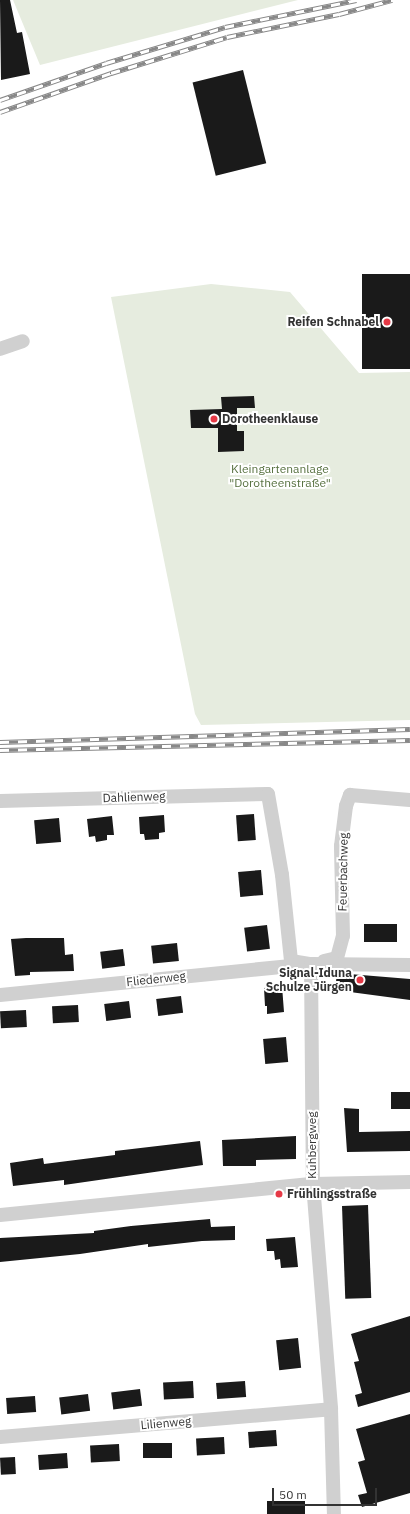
<!DOCTYPE html>
<meta charset="utf-8">
<style>
body{margin:0}
#map{position:relative;width:410px;height:1514px;overflow:hidden;background:#fff;font-family:"IBM Plex Sans",sans-serif}
div>[style]{position:absolute}
.green>*{inset:0;background:#e6ecdf}
.building>*{inset:0;background:#1a1a1a;transform-origin:0 0}
.minor>*{height:14px;margin:-7px;padding:0 7px;transform-origin:7px;border-radius:7px;background:#d0d0d0}
.rail>*{height:4.5px;margin-top:-2.25px;transform-origin:0;background:repeating-linear-gradient(90deg,#fff 0 9px,#888 0 18px);box-sizing:border-box;border-block:1px solid #888}
.dots>*{width:11px;height:11px;translate:-50% -50%;box-sizing:border-box;border:2px solid #fff;border-radius:50%}
span{translate:-50% -50%;white-space:nowrap;text-align:center;line-height:1.15;-webkit-text-stroke:4px #fff;paint-order:stroke}
.poi-label{font-size:12px;color:#333;font-weight:700}
.right{translate:-100% -50%;text-align:right}
.left{translate:0 -50%;text-align:left}
.park-label{font-size:12px;color:#56703f}
.street-label{font-size:12px;color:#333}
.scale{position:absolute;left:272px;top:1488px;width:105px;height:18px;box-sizing:border-box;border:2px solid #333;border-top:0;padding-left:5px;font-size:12px;line-height:14px;white-space:nowrap;color:#333;-webkit-text-stroke:3px #fff;paint-order:stroke}
</style>
<div id="map">
<div class="green">
<i style="clip-path:polygon(13px 0,298px 0,40px 65px)"></i>
<i style="clip-path:polygon(211px 284px,290px 292px,359px 373px,410px 372px,410px 720px,201px 725px,195px 714px,111px 297px)"></i>
</div>
<div class="building">
<i style="clip-path:polygon(0 0,10px 0,17px 33px,22px 32px,30px 74px,1px 80px)"></i>
<i style="left:243px;top:70px;width:96px;height:52px;rotate:76deg"></i>
<i style="left:410px;top:274px;width:95px;height:48px;rotate:90deg"></i>
<i style="clip-path:polygon(254px 396px,255px 408px,237px 408px,237px 431px,244px 431px,244px 451px,218px 452px,218px 428px,191px 428px,190px 410px,222px 409px,221px 397px)"></i>
<i style="left:254px;top:814px;width:26px;height:18px;rotate:86deg"></i>
<i style="clip-path:polygon(164px 815px,165px 832px,159px 833px,159px 839px,145px 840px,144px 834px,140px 834px,139px 817px)"></i>
<i style="clip-path:polygon(112px 816px,114px 835px,107px 835px,107px 840px,96px 842px,95px 836px,89px 837px,87px 819px)"></i>
<i style="left:59px;top:818px;width:24px;height:25px;rotate:85deg"></i>
<i style="left:261px;top:870px;width:25px;height:23px;rotate:85deg"></i>
<i style="left:364px;top:924px;width:33px;height:18px"></i>
<i style="left:267px;top:925px;width:24px;height:23px;rotate:83deg"></i>
<i style="clip-path:polygon(26px 938px,64px 938px,65px 955px,73px 954px,74px 971px,30px 972px,30px 975px,15px 976px,11px 939px)"></i>
<i style="left:177px;top:943px;width:18px;height:26px;rotate:84deg"></i>
<i style="left:123px;top:949px;width:17px;height:23px;rotate:83deg"></i>
<i style="clip-path:polygon(337px 973px,410px 979px,410px 1000px,335px 990px)"></i>
<i style="clip-path:polygon(282px 986px,284px 1012px,267px 1014px,267px 1006px,265px 1006px,264px 988px)"></i>
<i style="left:181px;top:996px;width:17px;height:25px;rotate:83deg"></i>
<i style="left:129px;top:1001px;width:17px;height:25px;rotate:83deg"></i>
<i style="left:78px;top:1005px;width:17px;height:26px;rotate:87deg"></i>
<i style="left:26px;top:1010px;width:17px;height:26px;rotate:87deg"></i>
<i style="left:286px;top:1037px;width:25px;height:23px;rotate:85deg"></i>
<i style="left:391px;top:1092px;width:19px;height:17px"></i>
<i style="clip-path:polygon(344px 1108px,359px 1109px,359px 1132px,410px 1131px,410px 1151px,347px 1152px)"></i>
<i style="clip-path:polygon(296px 1136px,296px 1159px,256px 1160px,256px 1166px,223px 1166px,222px 1140px)"></i>
<i style="clip-path:polygon(200px 1141px,203px 1165px,64px 1185px,64px 1180px,13px 1186px,10px 1163px,43px 1158px,44px 1164px,115px 1155px,115px 1151px)"></i>
<i style="left:368px;top:1205px;width:93px;height:26px;rotate:88deg"></i>
<i style="clip-path:polygon(210px 1219px,211px 1227px,235px 1226px,235px 1240px,202px 1241px,148px 1247px,148px 1244px,80px 1254px,0 1262px,0 1238px,94px 1233px,94px 1231px,131px 1226px)"></i>
<i style="clip-path:polygon(295px 1237px,298px 1267px,281px 1268px,280px 1259px,275px 1260px,274px 1251px,267px 1251px,266px 1239px)"></i>
<i style="clip-path:polygon(410px 1316px,410px 1392px,358px 1407px,355px 1395px,362px 1393px,354px 1362px,359px 1361px,351px 1334px)"></i>
<i style="left:298px;top:1338px;width:30px;height:22px;rotate:84deg"></i>
<i style="left:193px;top:1381px;width:17px;height:30px;rotate:87deg"></i>
<i style="left:245px;top:1381px;width:16px;height:29px;rotate:86deg"></i>
<i style="left:140px;top:1389px;width:17px;height:29px;rotate:83deg"></i>
<i style="left:88px;top:1394px;width:17px;height:29px;rotate:83deg"></i>
<i style="left:35px;top:1396px;width:16px;height:29px;rotate:86deg"></i>
<i style="clip-path:polygon(410px 1414px,410px 1493px,362px 1507px,358px 1495px,367px 1493px,358px 1462px,365px 1460px,356px 1429px)"></i>
<i style="left:276px;top:1430px;width:16px;height:28px;rotate:86deg"></i>
<i style="left:224px;top:1437px;width:17px;height:28px;rotate:87deg"></i>
<i style="left:172px;top:1443px;width:15px;height:29px;rotate:90deg"></i>
<i style="left:119px;top:1444px;width:17px;height:29px;rotate:87deg"></i>
<i style="left:67px;top:1453px;width:15px;height:29px;rotate:86deg"></i>
<i style="left:15px;top:1457px;width:17px;height:15px;rotate:87deg"></i>
<i style="left:305px;top:1501px;width:13px;height:38px;rotate:90deg"></i>
</div>
<div class="minor">
<i style="left:0;top:349px;width:24px;rotate:-19deg"></i>
<i style="left:0;top:801px;width:268px;rotate:-1.5deg"></i>
<i style="left:268px;top:794px;width:82px;rotate:80.2deg"></i>
<i style="left:282px;top:875px;width:86px;rotate:84deg"></i>
<i style="left:291px;top:961px;width:20px;rotate:9deg"></i>
<i style="left:311px;top:964px;width:220px;rotate:89.5deg"></i>
<i style="left:313px;top:1184px;width:226px;rotate:85.4deg"></i>
<i style="left:331px;top:1409px;width:105px;rotate:88.4deg"></i>
<i style="left:324px;top:961px;width:13px;rotate:-13deg"></i>
<i style="left:337px;top:958px;width:23px;rotate:-75deg"></i>
<i style="left:343px;top:936px;width:90px;rotate:-91.3deg"></i>
<i style="left:341px;top:846px;width:40px;rotate:-82.9deg"></i>
<i style="left:346px;top:806px;width:12px;rotate:-70deg"></i>
<i style="left:350px;top:795px;width:60px;rotate:4.8deg"></i>
<i style="left:0;top:995px;width:313px;rotate:-5.7deg"></i>
<i style="left:311px;top:964px;width:99px;rotate:0.6deg"></i>
<i style="left:0;top:1215px;width:315px;rotate:-5.7deg"></i>
<i style="left:313px;top:1184px;width:97px;rotate:-1.2deg"></i>
<i style="left:0;top:1437px;width:332px;rotate:-4.8deg"></i>
</div>
<div class="rail">
<i style="left:0;top:100px;width:112px;rotate:-19.2deg"></i>
<i style="left:106px;top:63px;width:124px;rotate:-16.8deg"></i>
<i style="left:225px;top:27px;width:134px;rotate:-11.6deg"></i>
<i style="left:0;top:112px;width:118px;rotate:-19.4deg"></i>
<i style="left:111px;top:73px;width:121px;rotate:-17.2deg"></i>
<i style="left:227px;top:37px;width:114px;rotate:-11.6deg"></i>
<i style="left:339px;top:14px;width:55px;rotate:-14.8deg"></i>
<i style="left:0;top:742px;width:410px;rotate:-1.8deg"></i>
<i style="left:0;top:750px;width:410px;rotate:-1.4deg"></i>
</div>
<div class="dots">
<i style="left:387px;top:322px;background:#e63946"></i>
<i style="left:214px;top:419px;background:#e63946"></i>
<i style="left:360px;top:980px;background:#e63946"></i>
<i style="left:279px;top:1194px;background:#e63946"></i>
</div>
<div class="poi-label">
<span class="right" style="left:379px;top:322px">Reifen Schnabel</span>
<span class="left" style="left:222px;top:419px">Dorotheenklause</span>
<span class="right" style="left:352px;top:980px">Signal-Iduna<br>Schulze Jürgen</span>
<span class="left" style="left:287px;top:1194px">Frühlingsstraße</span>
</div>
<div class="park-label">
<span style="left:280px;top:476px">Kleingartenanlage<br>"Dorotheenstraße"</span>
</div>
<div class="street-label">
<span style="left:134px;top:797px;rotate:-2deg">Dahlienweg</span>
<span style="left:343px;top:872px;rotate:-89deg">Feuerbachweg</span>
<span style="left:156px;top:979px;rotate:-6deg">Fliederweg</span>
<span style="left:312px;top:1145px;rotate:-90deg">Kuhbergweg</span>
<span style="left:166px;top:1423px;rotate:-5deg">Lilienweg</span>
</div>
<div class="scale">50 m</div>
</div>
